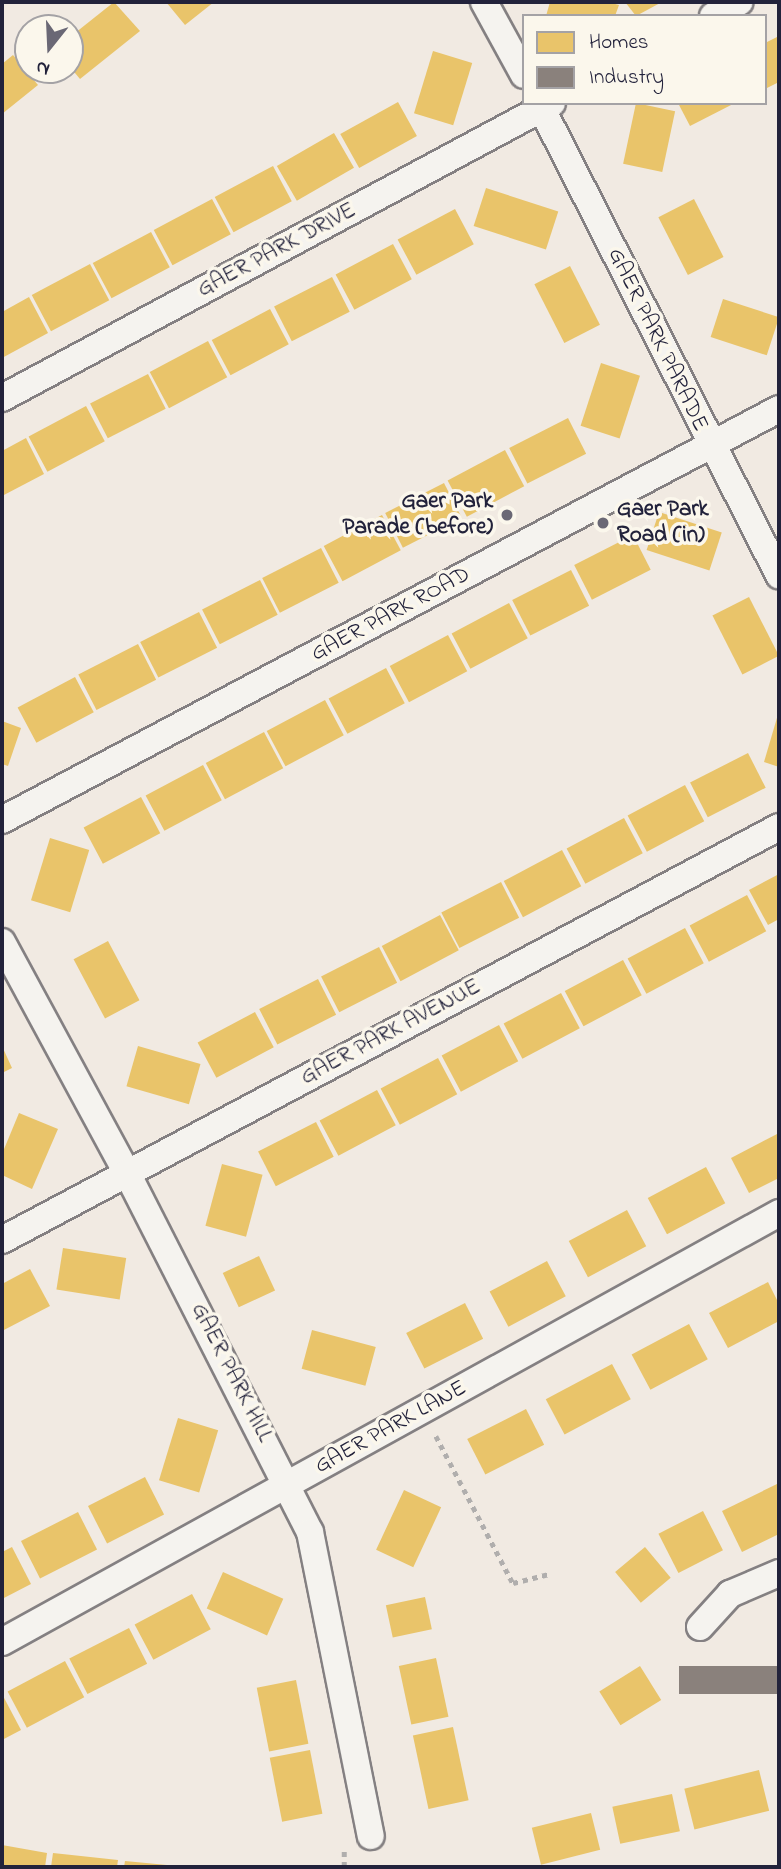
<!DOCTYPE html>
<style>
body{margin:0}
#map{position:relative;width:781px;height:1869px;overflow:hidden;background:#f1eae2;font-family:"Indie Flower",sans-serif}
div>[style]{position:absolute}
.homes>*{inset:0;background:#e9c46a;transform-origin:0 0}
.industry>*{inset:0;background:#8a817c;transform-origin:0 0}
.path>*{height:4.5px;margin-top:-2.25px;transform-origin:0;background:repeating-linear-gradient(90deg,#b0aead 0 5px,transparent 0 10px)}
.roads{filter:drop-shadow(2px 0 #848082) drop-shadow(-2px 0 #848082) drop-shadow(0 2px #848082) drop-shadow(0 -2px #848082)}
.minor>*{height:26px;margin:-13px;padding:0 13px;transform-origin:13px;border-radius:13px;background:#f5f3ef}
.dots>*{width:19px;height:19px;translate:-50% -50%;box-sizing:border-box;border:4px solid #fbf7ec;border-radius:50%}
span{translate:-50% -50%;white-space:nowrap;text-align:center;line-height:1.15;-webkit-text-stroke:7px #fbf7ec;paint-order:stroke}
.street-label{font-size:23px;color:#22223b}
.poi-label{font-size:23px;color:#22223b;font-weight:700}
.right{translate:-100% -50%;text-align:right}
.left{translate:0 -50%;text-align:left}
.frame{position:absolute;inset:0;border:4px solid #22223b;pointer-events:none}
.legend{position:absolute;left:522px;top:14px;width:245px;height:91px;box-sizing:border-box;background:#fbf7ec;border:2px solid #a4a2a5;margin:0;padding:9px 12px;list-style:none;font-size:21px;color:#22223b}
.legend li{display:flex;align-items:center;gap:14px;height:35px}
.legend b{width:35px;border:2px solid #a4a2a5}
.north{position:absolute;left:14px;top:14px;width:70px;height:70px;box-sizing:border-box;background:#fbf7ec;border:2px solid #a4a2a5;border-radius:50%;rotate:198deg;font-size:19px;font-weight:700;line-height:28px;text-align:center;color:#22223b}
.north::after{content:'';display:block;margin:auto;width:24px;height:32px;background:#6a6875;clip-path:polygon(50% 0,100% 100%,50% 72%,0 100%)}
</style>
<div id="map">
<div class="homes">
<i style="clip-path:polygon(114px 2px,140px 31px,80px 79px,70px 67px,70px 37px)"></i>
<i style="clip-path:polygon(166px 2px,214px 2px,185px 25px)"></i>
<i style="clip-path:polygon(550px 2px,608px 2px,619px 5px,615px 16px,546px 16px)"></i>
<i style="clip-path:polygon(625px 2px,662px 2px,636px 16px)"></i>
<i style="clip-path:polygon(779px 36px,779px 82px,765px 89px,765px 43px)"></i>
<i style="left:433px;top:51px;width:41px;height:65px;rotate:17deg"></i>
<i style="clip-path:polygon(13px 55px,38px 85px,2px 114px,2px 64px)"></i>
<i style="left:398px;top:102px;width:39px;height:66px;rotate:61deg"></i>
<i style="left:636px;top:103px;width:40px;height:62px;rotate:12deg"></i>
<i style="clip-path:polygon(678px 103px,735px 103px,690px 126px)"></i>
<i style="left:334px;top:133px;width:40px;height:66px;rotate:60deg"></i>
<i style="left:273px;top:166px;width:40px;height:66px;rotate:62deg"></i>
<i style="left:486px;top:188px;width:76px;height:40px;rotate:18deg"></i>
<i style="left:212px;top:199px;width:40px;height:66px;rotate:62deg"></i>
<i style="left:694px;top:199px;width:65px;height:40px;rotate:63deg"></i>
<i style="left:455px;top:209px;width:40px;height:65px;rotate:62deg"></i>
<i style="left:151px;top:232px;width:40px;height:66px;rotate:62deg"></i>
<i style="left:393px;top:244px;width:40px;height:65px;rotate:62deg"></i>
<i style="left:90px;top:264px;width:41px;height:66px;rotate:62deg"></i>
<i style="left:570px;top:266px;width:66px;height:40px;rotate:63deg"></i>
<i style="left:332px;top:277px;width:39px;height:65px;rotate:63deg"></i>
<i style="clip-path:polygon(29px 297px,48px 333px,2px 358px,2px 312px)"></i>
<i style="left:723px;top:299px;width:59px;height:40px;rotate:18deg"></i>
<i style="left:270px;top:309px;width:40px;height:66px;rotate:62deg"></i>
<i style="left:208px;top:341px;width:41px;height:66px;rotate:62deg"></i>
<i style="left:601px;top:363px;width:41px;height:66px;rotate:18deg"></i>
<i style="left:148px;top:374px;width:39px;height:65px;rotate:63deg"></i>
<i style="left:86px;top:406px;width:40px;height:65px;rotate:62deg"></i>
<i style="left:568px;top:418px;width:40px;height:66px;rotate:63deg"></i>
<i style="clip-path:polygon(26px 438px,44px 474px,2px 496px,2px 451px)"></i>
<i style="left:505px;top:450px;width:41px;height:65px;rotate:62deg"></i>
<i style="left:444px;top:483px;width:39px;height:66px;rotate:63deg"></i>
<i style="left:659px;top:512px;width:66px;height:40px;rotate:18deg"></i>
<i style="left:382px;top:515px;width:40px;height:66px;rotate:62deg"></i>
<i style="left:633px;top:535px;width:39px;height:66px;rotate:63deg"></i>
<i style="left:321px;top:548px;width:39px;height:66px;rotate:63deg"></i>
<i style="left:571px;top:570px;width:40px;height:66px;rotate:63deg"></i>
<i style="left:260px;top:580px;width:39px;height:65px;rotate:63deg"></i>
<i style="left:749px;top:597px;width:66px;height:41px;rotate:63deg"></i>
<i style="left:509px;top:603px;width:40px;height:65px;rotate:62deg"></i>
<i style="left:199px;top:612px;width:40px;height:66px;rotate:63deg"></i>
<i style="left:448px;top:635px;width:41px;height:66px;rotate:62deg"></i>
<i style="left:138px;top:644px;width:40px;height:67px;rotate:63deg"></i>
<i style="left:386px;top:668px;width:40px;height:65px;rotate:62deg"></i>
<i style="left:75px;top:677px;width:40px;height:65px;rotate:62deg"></i>
<i style="left:325px;top:700px;width:40px;height:66px;rotate:62deg"></i>
<i style="clip-path:polygon(779px 711px,779px 767px,764px 762px)"></i>
<i style="clip-path:polygon(2px 721px,21px 728px,8px 766px,2px 764px)"></i>
<i style="left:264px;top:732px;width:41px;height:66px;rotate:62deg"></i>
<i style="left:748px;top:753px;width:39px;height:65px;rotate:63deg"></i>
<i style="left:203px;top:765px;width:40px;height:65px;rotate:62deg"></i>
<i style="left:685px;top:785px;width:41px;height:65px;rotate:62deg"></i>
<i style="left:141px;top:797px;width:41px;height:65px;rotate:62deg"></i>
<i style="left:624px;top:818px;width:40px;height:65px;rotate:62deg"></i>
<i style="left:50px;top:838px;width:41px;height:65px;rotate:17deg"></i>
<i style="left:562px;top:850px;width:41px;height:66px;rotate:62deg"></i>
<i style="clip-path:polygon(779px 874px,779px 919px,768px 925px,749px 890px)"></i>
<i style="left:501px;top:882px;width:40px;height:67px;rotate:63deg"></i>
<i style="left:747px;top:895px;width:41px;height:65px;rotate:62deg"></i>
<i style="left:440px;top:915px;width:40px;height:66px;rotate:62deg"></i>
<i style="left:685px;top:928px;width:40px;height:65px;rotate:62deg"></i>
<i style="left:108px;top:941px;width:67px;height:39px;rotate:62deg"></i>
<i style="left:379px;top:947px;width:40px;height:65px;rotate:63deg"></i>
<i style="left:623px;top:960px;width:40px;height:66px;rotate:62deg"></i>
<i style="left:318px;top:979px;width:40px;height:66px;rotate:63deg"></i>
<i style="left:561px;top:993px;width:40px;height:65px;rotate:62deg"></i>
<i style="left:255px;top:1012px;width:40px;height:65px;rotate:62deg"></i>
<i style="left:499px;top:1025px;width:41px;height:65px;rotate:62deg"></i>
<i style="clip-path:polygon(2px 1046px,12px 1068px,2px 1073px)"></i>
<i style="left:138px;top:1046px;width:65px;height:42px;rotate:16deg"></i>
<i style="left:438px;top:1058px;width:41px;height:65px;rotate:62deg"></i>
<i style="left:377px;top:1090px;width:40px;height:65px;rotate:62deg"></i>
<i style="clip-path:polygon(19px 1113px,58px 1129px,32px 1189px,2px 1175px,2px 1154px)"></i>
<i style="left:316px;top:1122px;width:39px;height:65px;rotate:63deg"></i>
<i style="clip-path:polygon(779px 1133px,779px 1178px,749px 1193px,731px 1158px)"></i>
<i style="left:222px;top:1164px;width:42px;height:64px;rotate:15deg"></i>
<i style="left:706px;top:1167px;width:41px;height:66px;rotate:62deg"></i>
<i style="left:627px;top:1210px;width:41px;height:66px;rotate:62deg"></i>
<i style="left:63px;top:1248px;width:64px;height:42px;rotate:9deg"></i>
<i style="left:259px;top:1256px;width:38px;height:40px;rotate:65deg"></i>
<i style="left:547px;top:1261px;width:40px;height:65px;rotate:62deg"></i>
<i style="clip-path:polygon(30px 1269px,50px 1306px,2px 1331px,2px 1284px)"></i>
<i style="clip-path:polygon(768px 1282px,779px 1304px,779px 1321px,728px 1348px,709px 1313px)"></i>
<i style="left:465px;top:1303px;width:40px;height:66px;rotate:63deg"></i>
<i style="left:689px;top:1324px;width:40px;height:65px;rotate:62deg"></i>
<i style="left:312px;top:1330px;width:66px;height:40px;rotate:15deg"></i>
<i style="left:612px;top:1364px;width:40px;height:75px;rotate:62deg"></i>
<i style="left:526px;top:1409px;width:40px;height:66px;rotate:63deg"></i>
<i style="left:178px;top:1418px;width:42px;height:65px;rotate:17deg"></i>
<i style="left:145px;top:1477px;width:42px;height:64px;rotate:63deg"></i>
<i style="clip-path:polygon(777px 1484px,779px 1534px,742px 1552px,722px 1511px)"></i>
<i style="left:404px;top:1490px;width:41px;height:66px;rotate:25deg"></i>
<i style="left:703px;top:1511px;width:44px;height:50px;rotate:63deg"></i>
<i style="left:78px;top:1512px;width:42px;height:64px;rotate:63deg"></i>
<i style="clip-path:polygon(12px 1547px,31px 1584px,2px 1599px,2px 1552px)"></i>
<i style="left:645px;top:1547px;width:40px;height:39px;rotate:50deg"></i>
<i style="left:223px;top:1572px;width:66px;height:40px;rotate:24deg"></i>
<i style="left:192px;top:1594px;width:40px;height:65px;rotate:62deg"></i>
<i style="left:425px;top:1597px;width:33px;height:40px;rotate:78deg"></i>
<i style="left:129px;top:1628px;width:40px;height:67px;rotate:63deg"></i>
<i style="left:436px;top:1658px;width:60px;height:38px;rotate:78deg"></i>
<i style="left:65px;top:1661px;width:41px;height:65px;rotate:62deg"></i>
<i style="left:640px;top:1666px;width:40px;height:48px;rotate:58deg"></i>
<i style="left:296px;top:1680px;width:65px;height:40px;rotate:79deg"></i>
<i style="clip-path:polygon(2px 1694px,21px 1730px,2px 1740px)"></i>
<i style="left:453px;top:1727px;width:75px;height:41px;rotate:78deg"></i>
<i style="left:310px;top:1750px;width:65px;height:41px;rotate:79deg"></i>
<i style="left:759px;top:1770px;width:42px;height:77px;rotate:76deg"></i>
<i style="left:672px;top:1794px;width:38px;height:61px;rotate:78deg"></i>
<i style="left:591px;top:1813px;width:38px;height:61px;rotate:76deg"></i>
<i style="clip-path:polygon(2px 1845px,47px 1853px,45px 1867px,2px 1867px)"></i>
<i style="clip-path:polygon(53px 1853px,118px 1860px,117px 1867px,51px 1867px)"></i>
<i style="clip-path:polygon(125px 1861px,167px 1865px,167px 1867px,124px 1867px)"></i>
</div>
<div class="industry">
<i style="left:779px;top:1666px;width:28px;height:100px;rotate:90deg"></i>
</div>
<div class="path">
<i style="left:436px;top:1436px;width:166px;rotate:62.4deg"></i>
<i style="left:513px;top:1583px;width:37px;rotate:-14deg"></i>
<i style="left:344px;top:1867px;width:17px;rotate:-90deg"></i>
</div>
<div class="roads">
<div class="minor">
<i style="left:484px;top:2px;width:83px;rotate:61.3deg"></i>
<i style="left:713px;top:16px;width:30px;rotate:-28deg"></i>
<i style="left:539px;top:103px;width:530px;rotate:63.05deg"></i>
<i style="left:2px;top:398px;width:624px;rotate:-28.21deg"></i>
<i style="left:2px;top:820px;width:879px;rotate:-27.88deg"></i>
<i style="left:2px;top:942px;width:263px;rotate:61.6deg"></i>
<i style="left:127px;top:1173px;width:403px;rotate:63deg"></i>
<i style="left:310px;top:1532px;width:310px;rotate:78.7deg"></i>
<i style="left:2px;top:1240px;width:880px;rotate:-27.99deg"></i>
<i style="left:700px;top:1627px;width:45px;rotate:-47.7deg"></i>
<i style="left:730px;top:1594px;width:53px;rotate:-23.2deg"></i>
<i style="left:2px;top:1642px;width:888px;rotate:-28.9deg"></i>
</div>
</div>
<div class="dots">
<i style="left:507px;top:515px;background:#6a6875"></i>
<i style="left:603px;top:523px;background:#6a6875"></i>
</div>
<div class="street-label">
<span style="left:277px;top:251px;rotate:-28deg">GAER PARK DRIVE</span>
<span style="left:657px;top:340px;rotate:64deg">GAER PARK PARADE</span>
<span style="left:391px;top:615px;rotate:-28deg">GAER PARK ROAD</span>
<span style="left:391px;top:1033px;rotate:-28deg">GAER PARK AVENUE</span>
<span style="left:231px;top:1373px;rotate:63deg">GAER PARK HILL</span>
<span style="left:391px;top:1428px;rotate:-29deg">GAER PARK LANE</span>
</div>
<div class="poi-label">
<span class="right" style="left:493px;top:515px">Gaer Park<br>Parade (before)</span>
<span class="left" style="left:617px;top:523px">Gaer Park<br>Road (in)</span>
</div>
<div class="frame"></div>
<ul class="legend">
<li><b style="height:19px;background:#e9c46a"></b>Homes</li>
<li><b style="height:19px;background:#8a817c"></b>Industry</li>
</ul>
<div class="north">N</div>
</div>
